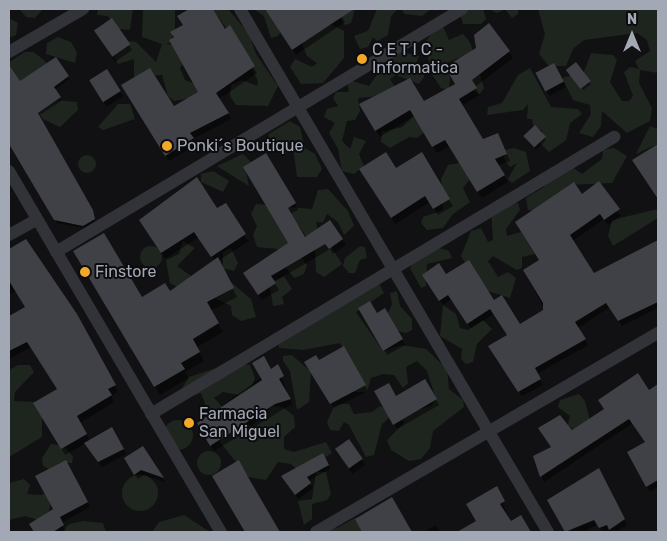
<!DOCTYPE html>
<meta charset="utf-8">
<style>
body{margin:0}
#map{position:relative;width:667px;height:541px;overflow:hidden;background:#111113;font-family:Rubik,sans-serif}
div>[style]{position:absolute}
.green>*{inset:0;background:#1e251e}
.round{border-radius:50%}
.shadow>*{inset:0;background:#0007;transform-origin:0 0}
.building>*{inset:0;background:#404146;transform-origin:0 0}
.minor>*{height:12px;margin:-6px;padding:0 6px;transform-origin:6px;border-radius:6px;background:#323338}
.dots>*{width:14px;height:14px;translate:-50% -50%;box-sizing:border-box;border:2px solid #0c0c0e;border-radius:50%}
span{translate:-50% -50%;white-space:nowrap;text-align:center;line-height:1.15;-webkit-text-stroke:4px #0c0c0e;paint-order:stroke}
.poi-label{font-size:16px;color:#a2a8b4}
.left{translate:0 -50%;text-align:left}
.frame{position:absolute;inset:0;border:10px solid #a2a8b4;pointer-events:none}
.north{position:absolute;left:607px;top:10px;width:50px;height:50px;-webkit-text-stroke:4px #0c0c0e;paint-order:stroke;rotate:0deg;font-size:14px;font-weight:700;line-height:20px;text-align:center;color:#a2a8b4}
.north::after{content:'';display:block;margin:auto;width:18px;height:22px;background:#a2a8b4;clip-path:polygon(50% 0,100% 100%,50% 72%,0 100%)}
</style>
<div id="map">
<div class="green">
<i style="clip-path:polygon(19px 9px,43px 9px,35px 18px,26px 17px)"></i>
<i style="clip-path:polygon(98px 9px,133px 9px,130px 30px,117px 29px,108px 16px,97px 15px)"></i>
<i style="clip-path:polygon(143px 9px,175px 9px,175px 29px,170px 43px,165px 43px,177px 46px,185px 60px,180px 68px,185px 80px,199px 85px,197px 97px,174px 101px,168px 96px,162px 75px,134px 77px,134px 59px,118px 64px,114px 56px,128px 41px,136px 42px,156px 62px,162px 44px,142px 37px)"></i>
<i style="clip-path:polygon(212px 9px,228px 9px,249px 34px,256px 54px,278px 86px,268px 106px,236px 105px,230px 96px,231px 85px,242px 80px,257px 86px,258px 81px,231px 28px,225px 29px,213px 18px)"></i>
<i style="clip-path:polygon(254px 9px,267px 9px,281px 31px,278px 36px,271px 38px,264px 16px)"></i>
<i style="clip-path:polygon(298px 9px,319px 9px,323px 20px,344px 31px,344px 58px,323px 83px,301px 84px,290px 67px,295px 59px,312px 67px,317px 63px,307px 56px,302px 44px,310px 34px)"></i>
<i style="clip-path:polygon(341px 9px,355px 9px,351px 23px,345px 25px,341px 20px)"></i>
<i style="clip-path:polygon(377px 9px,398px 9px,391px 16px,388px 35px,377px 41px,373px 37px,368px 47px,360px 49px,354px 36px,368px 31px)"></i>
<i style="clip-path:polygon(402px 9px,431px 9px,422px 16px,404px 14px)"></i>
<i style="clip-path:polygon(459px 9px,483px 9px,486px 19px,481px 24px,463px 24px)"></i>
<i style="clip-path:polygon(489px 9px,518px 9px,518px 14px,512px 18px,505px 9px,497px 13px)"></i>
<i style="clip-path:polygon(538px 9px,658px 9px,658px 73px,640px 70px,639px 83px,652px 108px,650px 121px,627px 133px,602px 111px,601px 126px,593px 137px,579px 133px,591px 114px,590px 105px,573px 100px,562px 78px,584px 72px,591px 53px,613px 55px,617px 60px,610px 82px,622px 101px,629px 101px,633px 96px,624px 72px,630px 67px,639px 69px,635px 61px,650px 51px,647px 40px,637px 33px,584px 40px,573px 49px,566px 66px,549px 66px,539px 54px,545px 34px)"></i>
<i style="clip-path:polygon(9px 18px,18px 23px,16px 35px,9px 38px)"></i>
<i style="clip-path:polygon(441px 22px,449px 40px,463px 34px,470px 42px,484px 88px,479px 95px,471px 87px,473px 82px,468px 79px,464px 56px,448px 62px,445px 71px,450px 76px,449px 90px,441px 88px,431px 73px,425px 42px)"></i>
<i style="clip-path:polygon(58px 37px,71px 42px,77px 53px,75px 63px,46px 54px,47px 43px)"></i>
<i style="clip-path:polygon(395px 50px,419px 56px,416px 64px,425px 67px,424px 77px,419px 84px,396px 75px,390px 79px,400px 94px,358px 98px,360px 111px,355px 120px,347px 121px,342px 141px,350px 149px,354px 137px,366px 141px,359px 154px,364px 166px,354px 174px,342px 171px,338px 149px,329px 133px,335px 123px,324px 117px,327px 109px,338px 106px,333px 98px,336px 92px,349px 92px,346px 79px,369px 86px)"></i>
<i style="clip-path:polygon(25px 52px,34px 52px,47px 63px,46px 68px,26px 77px,46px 106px,52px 100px,77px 102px,78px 110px,60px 127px,43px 119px,9px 74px,9px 62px)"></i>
<i style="clip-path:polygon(530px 68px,551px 107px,578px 109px,582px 114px,570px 123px,566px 140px,549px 152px,540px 143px,542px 130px,534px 129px,532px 119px,527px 119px,528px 104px,523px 110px,487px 115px,488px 107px,502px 103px,518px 75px)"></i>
<i style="clip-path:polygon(118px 104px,130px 104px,135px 119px,103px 130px,98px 127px)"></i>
<i style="clip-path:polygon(416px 114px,431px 127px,417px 138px,409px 137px,390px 148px,381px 142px,382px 132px,402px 127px)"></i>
<i style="clip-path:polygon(290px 121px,300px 127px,305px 148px,315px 154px,322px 169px,317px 177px,297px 177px,293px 147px,284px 155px,268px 142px,269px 134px)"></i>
<i style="clip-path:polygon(650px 126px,658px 129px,658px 144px,636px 154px)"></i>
<i style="clip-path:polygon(514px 148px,526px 152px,530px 171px,512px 183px,508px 179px,517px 163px,510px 167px,504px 159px,505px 150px)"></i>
<i style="clip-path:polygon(614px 148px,627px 156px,612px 183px,569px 185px,542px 211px,528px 210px,526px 198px,544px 187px,545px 180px,572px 167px,582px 174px,602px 159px,603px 150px)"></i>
<i style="clip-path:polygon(243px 154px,251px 162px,246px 172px,249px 186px,217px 166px)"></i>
<i class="round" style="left:78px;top:155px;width:18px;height:18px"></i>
<i style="clip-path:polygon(460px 163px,470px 179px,463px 188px,470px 202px,453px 214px,443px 228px,427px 230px,421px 223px,423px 217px,443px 210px,441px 179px,448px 165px)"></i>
<i style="clip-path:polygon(213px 171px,229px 181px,223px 192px,201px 182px,201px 174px)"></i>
<i style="clip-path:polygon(328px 189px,348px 211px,354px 226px,344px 235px,338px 222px,327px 214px,323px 222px,316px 222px,319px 235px,308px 240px,299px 226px,286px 221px,281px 231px,307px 265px,304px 274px,294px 278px,278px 258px,277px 249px,257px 247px,253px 235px,257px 226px,251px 214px,256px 204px,312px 209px,318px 190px)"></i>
<i style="clip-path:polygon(507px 203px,518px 203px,520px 210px,506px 229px,507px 236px,521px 232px,535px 254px,522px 257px,522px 268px,517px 270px,493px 256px,488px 261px,498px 277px,508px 272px,516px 278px,510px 298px,482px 289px,461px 256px,471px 231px,481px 228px,488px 242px,493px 240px,491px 209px)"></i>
<i style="clip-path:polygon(658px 209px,658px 218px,613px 246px,608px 236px,612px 220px)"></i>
<i style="clip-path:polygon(183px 241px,195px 248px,177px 266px,194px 278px,177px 287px,170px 283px,166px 260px,179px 254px)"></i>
<i style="clip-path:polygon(328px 242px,342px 264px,324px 277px,316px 272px,315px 248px)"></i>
<i style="clip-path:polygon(360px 246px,365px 247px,367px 258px,360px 260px,355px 273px,349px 273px,343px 266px,345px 258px)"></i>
<i style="clip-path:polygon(433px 246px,449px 251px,452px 258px,427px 264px,426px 286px,421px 288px,410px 268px,414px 259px)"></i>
<i class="round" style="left:140px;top:246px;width:22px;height:22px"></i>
<i style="clip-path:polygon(231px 248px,238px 263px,234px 271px,223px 268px,223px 252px)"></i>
<i style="clip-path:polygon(284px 276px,292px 289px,282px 297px,284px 304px,273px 306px,269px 283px)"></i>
<i style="clip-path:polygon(231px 282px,251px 299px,256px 317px,241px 321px,232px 315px,231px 306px,215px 298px)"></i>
<i style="clip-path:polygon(379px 283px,384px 293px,356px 312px,383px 351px,401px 345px,426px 349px,447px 369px,449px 389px,463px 400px,464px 407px,433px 431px,430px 448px,421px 459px,409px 461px,391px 450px,387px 440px,404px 423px,399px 414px,411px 398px,418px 410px,432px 405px,435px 396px,427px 371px,417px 361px,406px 367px,408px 383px,403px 388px,394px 375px,383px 374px,371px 378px,367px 392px,354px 392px,358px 377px,340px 343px,303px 350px,279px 348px,278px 341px)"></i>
<i style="clip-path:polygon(397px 291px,400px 306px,412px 319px,412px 330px,406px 333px,398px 331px,388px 313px,392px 304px,390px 293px)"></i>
<i style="clip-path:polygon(443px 305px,456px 314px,460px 328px,468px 330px,483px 320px,492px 329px,477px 344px,473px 362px,466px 364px,461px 359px,462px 349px,440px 336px)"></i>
<i style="clip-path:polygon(292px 355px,311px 372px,309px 402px,297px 410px,290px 371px,283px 361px,283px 356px)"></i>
<i style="clip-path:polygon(234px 362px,250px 365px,255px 378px,252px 386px,239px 395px,223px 392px,214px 398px,228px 413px,212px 422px,201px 393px,187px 398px,182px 388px,189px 377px)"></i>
<i style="clip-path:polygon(18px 365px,30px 365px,34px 372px,15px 392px,14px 401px,35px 402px,42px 409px,42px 437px,9px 457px,9px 370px)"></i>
<i style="clip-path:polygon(579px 394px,585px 401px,590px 421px,576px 431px,568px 425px,570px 416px,558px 407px,560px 400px)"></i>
<i style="clip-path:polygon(340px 404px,349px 404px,354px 414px,372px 412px,380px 406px,387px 410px,389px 418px,382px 424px,374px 455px,366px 457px,349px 425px,344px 422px,339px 431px,330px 430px,327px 422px,334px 406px)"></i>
<i style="clip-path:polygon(272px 406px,283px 407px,294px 416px,295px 427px,284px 437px,284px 449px,294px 452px,326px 442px,332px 453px,300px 473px,291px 464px,278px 462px,266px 480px,248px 477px,219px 441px,225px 432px,252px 426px)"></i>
<i class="round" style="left:163px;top:420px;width:30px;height:30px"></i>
<i style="clip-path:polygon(51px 444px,64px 446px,73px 457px,72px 463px,59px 463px,51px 470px,43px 466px,42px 458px)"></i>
<i class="round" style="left:197px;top:451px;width:24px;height:24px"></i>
<i style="clip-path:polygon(316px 472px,326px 472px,331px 494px,327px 500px,312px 504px,312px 519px,304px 525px,298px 501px,312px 499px)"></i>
<i class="round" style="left:122px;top:475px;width:36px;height:36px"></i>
<i style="clip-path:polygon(24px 479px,30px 485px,27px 494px,41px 495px,54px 489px,49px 511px,38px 520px,25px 516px,9px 520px,9px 483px)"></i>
<i style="clip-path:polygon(184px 515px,210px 532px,152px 532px,159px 522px)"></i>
<i style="clip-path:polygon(355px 518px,367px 532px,322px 532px,339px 527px)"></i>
<i style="clip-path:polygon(83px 521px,103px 523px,106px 532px,62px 532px,69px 524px)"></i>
</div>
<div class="shadow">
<i style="clip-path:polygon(185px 9px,213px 9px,257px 73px,219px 99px,231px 119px,193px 139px,196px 145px,169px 161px,123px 86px,173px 107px,199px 92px,175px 38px,184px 25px)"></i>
<i style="clip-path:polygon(267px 9px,337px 9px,345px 22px,296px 55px)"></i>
<i style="clip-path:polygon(112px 19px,132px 50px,115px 62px,98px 36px)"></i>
<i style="clip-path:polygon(509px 51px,513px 58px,475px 87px,480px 95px,461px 106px,482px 140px,498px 134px,510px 161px,498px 165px,508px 182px,482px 198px,450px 146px,437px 153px,414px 116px,380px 137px,361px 105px,424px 103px)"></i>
<i style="clip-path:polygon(55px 59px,69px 79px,54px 90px,61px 101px,38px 116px,96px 222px,85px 228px,57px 223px,9px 141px,9px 67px,19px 83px)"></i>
<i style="left:554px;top:65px;width:25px;height:19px;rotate:61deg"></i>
<i style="left:107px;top:70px;width:31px;height:20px;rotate:58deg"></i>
<i style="clip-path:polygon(569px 72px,589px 82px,591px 84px,583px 90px)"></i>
<i style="clip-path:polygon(535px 126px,546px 140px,536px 150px,525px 138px)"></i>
<i style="clip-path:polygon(266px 154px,298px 210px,290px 214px,305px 239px,342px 239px,346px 245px,333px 254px,330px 249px,274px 282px,279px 290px,262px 300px,248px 279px,290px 243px)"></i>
<i style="clip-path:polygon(422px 154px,453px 206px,438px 215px,430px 202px,395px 224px,365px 176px,396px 169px)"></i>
<i style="clip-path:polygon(582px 195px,622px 215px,608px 225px,604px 219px,572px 241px,593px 275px,658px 241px,658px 308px,622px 326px,610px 307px,578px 328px,588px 345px,537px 374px,543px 385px,522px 396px,493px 352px,508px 336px,494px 314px,471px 328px,452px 299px,443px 305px,427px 281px,446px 276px,493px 302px,520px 325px,545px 310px,524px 271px,540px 260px)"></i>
<i style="clip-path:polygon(217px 210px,249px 241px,218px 261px,237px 297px,210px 311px,223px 332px,197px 347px,204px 361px,185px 372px,189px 378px,160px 395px,75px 252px,142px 299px,170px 293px,215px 261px,199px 237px,165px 259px,144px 226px)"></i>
<i style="clip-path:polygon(26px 241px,76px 314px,118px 392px,111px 396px,114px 402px,80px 423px,90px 441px,111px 429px,126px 454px,102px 467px,86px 443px,65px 455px,35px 403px,58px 389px,31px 347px,9px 359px,9px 317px,27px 307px,16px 291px,9px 295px,9px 251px)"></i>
<i style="clip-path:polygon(360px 309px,377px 315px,384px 310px,405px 345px,387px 355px)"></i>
<i style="clip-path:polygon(344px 348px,368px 391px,334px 408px,306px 362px,319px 362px)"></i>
<i style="clip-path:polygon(277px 366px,292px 404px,214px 451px,198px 423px)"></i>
<i style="clip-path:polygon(424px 381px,439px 405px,397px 429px,376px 392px,396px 398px)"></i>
<i style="clip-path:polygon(658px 385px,658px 487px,650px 492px,628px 452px,646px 443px,633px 423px,544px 482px,534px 457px)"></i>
<i style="clip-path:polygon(349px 441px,365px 465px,352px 474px,339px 454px)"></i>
<i style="clip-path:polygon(143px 448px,165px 482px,144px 475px,138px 479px,128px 464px)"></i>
<i style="clip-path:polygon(322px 455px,330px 469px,308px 481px,313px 488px,298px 499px,285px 481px)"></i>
<i style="clip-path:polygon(65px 461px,90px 507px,61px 523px,66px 532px,36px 532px,31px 524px,54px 509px)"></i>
<i style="clip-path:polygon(601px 475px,627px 525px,616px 532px,602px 532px,598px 524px,584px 532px,567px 532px,548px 500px)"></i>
<i style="clip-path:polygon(496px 488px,511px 523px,520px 517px,529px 532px,459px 532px,478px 522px)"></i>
<i style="clip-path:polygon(435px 525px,440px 532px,424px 532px)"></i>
</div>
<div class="building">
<i style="clip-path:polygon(189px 9px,213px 9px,225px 29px,230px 25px,255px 66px,216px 93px,229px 113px,190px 133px,194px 138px,165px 156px,121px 85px,150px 68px,174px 106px,198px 92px,169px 40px,174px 37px,170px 32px,183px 25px,177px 16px)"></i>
<i style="clip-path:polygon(265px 9px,354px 9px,292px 50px)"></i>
<i style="left:112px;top:18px;width:32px;height:22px;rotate:55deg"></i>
<i style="clip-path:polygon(489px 23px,510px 51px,472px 80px,477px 88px,459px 99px,483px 139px,498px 133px,507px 154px,495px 159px,505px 175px,477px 192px,445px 140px,432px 147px,410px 110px,375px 131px,359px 104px,410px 78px,424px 101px,455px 84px,445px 67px,476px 48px,474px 35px)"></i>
<i style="clip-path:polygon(56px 57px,69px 76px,54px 87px,61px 97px,38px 113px,93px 210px,95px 219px,83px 226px,54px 220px,9px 144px,9px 65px,20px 81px)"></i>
<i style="left:576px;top:62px;width:24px;height:13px;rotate:52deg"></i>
<i style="left:554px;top:63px;width:21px;height:21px;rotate:62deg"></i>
<i style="left:107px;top:69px;width:26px;height:21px;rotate:58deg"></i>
<i style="left:535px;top:125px;width:16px;height:16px;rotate:47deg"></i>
<i style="clip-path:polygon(658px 144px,658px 199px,632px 160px)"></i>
<i style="clip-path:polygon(386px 152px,396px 168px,422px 152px,450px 199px,433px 209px,425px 196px,391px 218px,359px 169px)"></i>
<i style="clip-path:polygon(266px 153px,296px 203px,288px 208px,305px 237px,330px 220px,343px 239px,329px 249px,325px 244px,271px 276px,276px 283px,258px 295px,243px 273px,288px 243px,243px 167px)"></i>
<i style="clip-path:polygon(197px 177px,217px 208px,226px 203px,246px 234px,211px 257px,194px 232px,161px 253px,139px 220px)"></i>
<i style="clip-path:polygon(599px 181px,620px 209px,604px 220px,600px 214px,570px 235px,594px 273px,658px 240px,658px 302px,618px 321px,606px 303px,575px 322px,586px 339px,535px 368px,541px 379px,518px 392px,488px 346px,507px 335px,490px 309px,467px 324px,448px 295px,439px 301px,422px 275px,439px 263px,446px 274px,469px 260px,494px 300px,502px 295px,520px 324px,543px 310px,543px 303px,523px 270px,539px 260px,515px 222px,574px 182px,582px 194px)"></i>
<i style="clip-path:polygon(104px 233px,142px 297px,165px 283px,170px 291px,218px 257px,234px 288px,207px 302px,219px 323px,193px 339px,200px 352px,181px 363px,185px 369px,154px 387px,73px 251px)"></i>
<i style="clip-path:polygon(26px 239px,77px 314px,116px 385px,108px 389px,112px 395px,77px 416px,87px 434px,61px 449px,33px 403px,57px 389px,27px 342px,9px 351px,9px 316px,25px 307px,9px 281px,9px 249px)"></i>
<i style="clip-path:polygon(370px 301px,377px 313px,385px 308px,403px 339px,383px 351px,358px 308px)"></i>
<i style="clip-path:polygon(344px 346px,366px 385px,330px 404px,304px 362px,316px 355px,319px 360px)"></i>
<i style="clip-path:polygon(264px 356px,271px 369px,278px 364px,284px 376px,279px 379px,291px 399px,275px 404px,210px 446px,197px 423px,262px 380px,252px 363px)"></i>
<i style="clip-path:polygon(638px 373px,649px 390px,658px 384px,658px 480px,646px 487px,627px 452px,645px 442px,629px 419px,540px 477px,533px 456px,551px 447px,538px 428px,560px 415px,572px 430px,604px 409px,598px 400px)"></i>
<i style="clip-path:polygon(425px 379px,437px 399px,393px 425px,374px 391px,389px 383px,396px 396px)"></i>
<i style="clip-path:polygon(112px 427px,124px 449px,98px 462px,84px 443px)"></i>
<i style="left:349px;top:439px;width:24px;height:17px;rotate:55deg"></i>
<i style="clip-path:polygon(143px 446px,164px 478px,141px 470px,134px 475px,124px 458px)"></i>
<i style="clip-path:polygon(323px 453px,329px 465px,307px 477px,311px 483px,295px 495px,281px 476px)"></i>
<i style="clip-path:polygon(66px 460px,88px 502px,60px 517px,64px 525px,53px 532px,34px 532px,29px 524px,53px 509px,35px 476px)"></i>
<i style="clip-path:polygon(239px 460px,248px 477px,280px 532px,245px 532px,212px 476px)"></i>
<i style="clip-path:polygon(599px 468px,625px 519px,609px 530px,607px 525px,599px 528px,594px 520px,565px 532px,547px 500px)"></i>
<i style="clip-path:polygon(497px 486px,505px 501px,500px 504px,511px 521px,521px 515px,531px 532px,457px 532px,476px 521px,466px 504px)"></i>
<i style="clip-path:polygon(392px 497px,412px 532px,362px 532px,355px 519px)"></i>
</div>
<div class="minor">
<i style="left:240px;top:9px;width:607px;rotate:59.51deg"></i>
<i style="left:9px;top:52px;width:86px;rotate:-30.2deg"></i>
<i style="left:9px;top:171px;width:419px;rotate:59.6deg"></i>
<i style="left:9px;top:235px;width:31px;rotate:-29deg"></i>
<i style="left:56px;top:252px;width:473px;rotate:-30.9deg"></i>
<i style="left:151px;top:414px;width:540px;rotate:-30.89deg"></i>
<i style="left:316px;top:532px;width:396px;rotate:-30.2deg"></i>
</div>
<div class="dots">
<i style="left:362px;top:59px;background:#f2a92a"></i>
<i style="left:167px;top:146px;background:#f2a92a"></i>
<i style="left:85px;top:272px;background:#f2a92a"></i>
<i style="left:189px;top:423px;background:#f2a92a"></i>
</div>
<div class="poi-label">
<span class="left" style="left:372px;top:59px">C E T I C -<br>Informatica</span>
<span class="left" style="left:177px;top:146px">Ponki´s Boutique</span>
<span class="left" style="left:95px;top:272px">Finstore</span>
<span class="left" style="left:199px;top:423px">Farmacia<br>San Miguel</span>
</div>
<div class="frame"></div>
<div class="north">N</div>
</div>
